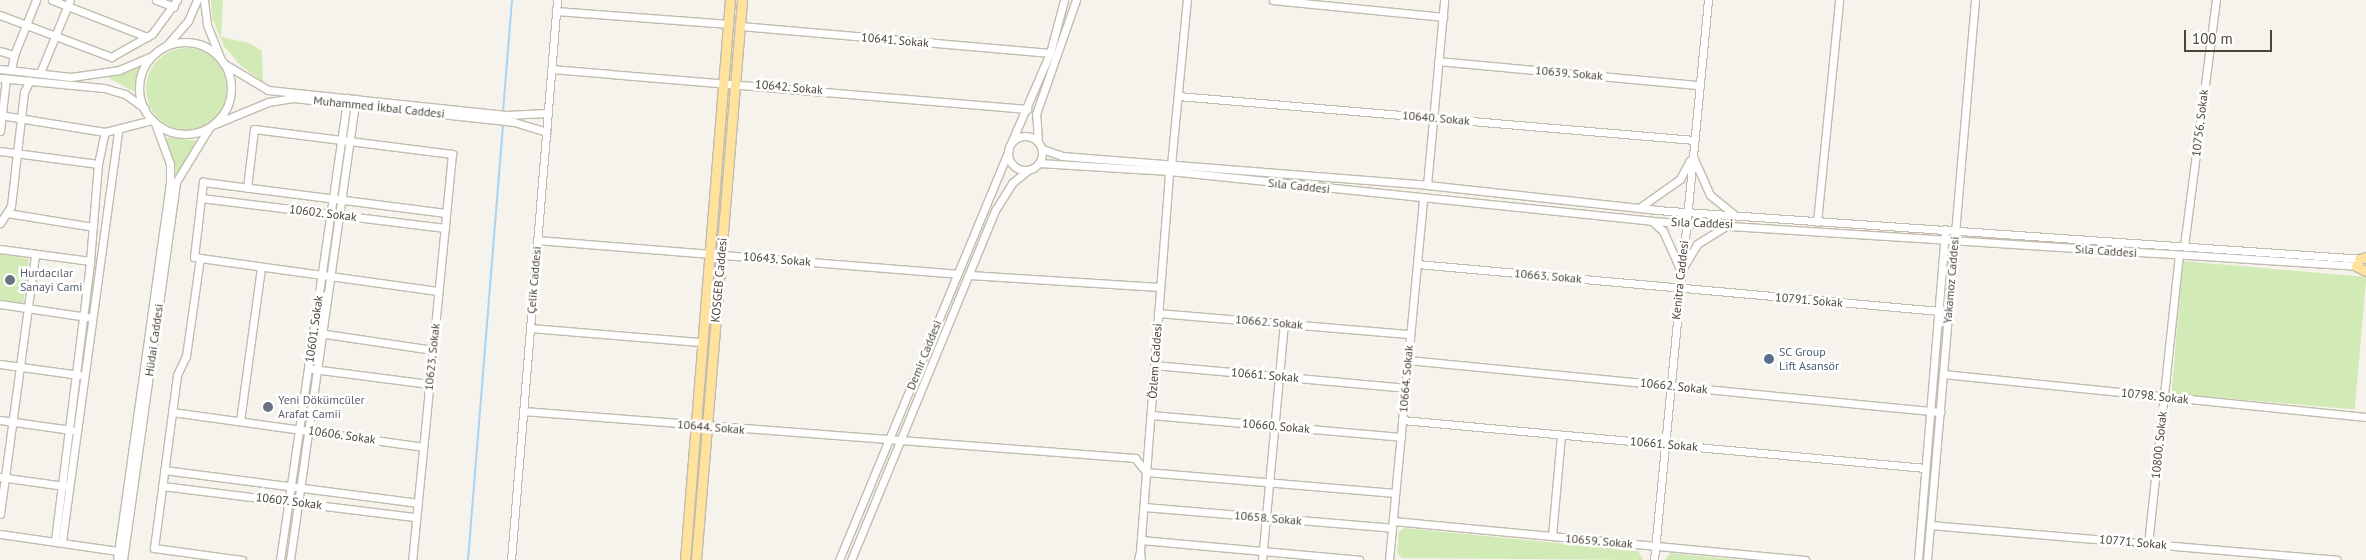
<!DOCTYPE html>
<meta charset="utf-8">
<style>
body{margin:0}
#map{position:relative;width:2366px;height:560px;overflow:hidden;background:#f6f3ec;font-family:"PT Sans",sans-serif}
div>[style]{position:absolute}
.green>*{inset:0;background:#d2eab5;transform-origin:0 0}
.round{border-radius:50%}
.stream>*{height:2px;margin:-1px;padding:0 1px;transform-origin:1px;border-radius:1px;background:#a9d4f2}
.roads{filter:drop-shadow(1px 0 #c2bbae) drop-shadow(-1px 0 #c2bbae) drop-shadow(0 1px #c2bbae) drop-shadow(0 -1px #c2bbae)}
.minor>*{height:7px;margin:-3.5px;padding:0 3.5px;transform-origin:3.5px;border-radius:3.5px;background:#fff}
.minor>.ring{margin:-3.5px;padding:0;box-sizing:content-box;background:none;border:7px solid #fff;border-radius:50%}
.major>*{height:9px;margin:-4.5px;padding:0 4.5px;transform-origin:4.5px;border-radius:4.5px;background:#ffe39c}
.dots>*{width:14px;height:14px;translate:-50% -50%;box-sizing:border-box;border:2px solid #fff;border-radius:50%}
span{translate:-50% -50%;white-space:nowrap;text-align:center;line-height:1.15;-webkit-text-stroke:5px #fff;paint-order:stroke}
.street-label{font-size:12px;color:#4b4439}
.worship-label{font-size:12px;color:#5b616d}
.left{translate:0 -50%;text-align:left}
.service-label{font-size:12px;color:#4e5e75}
.scale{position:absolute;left:2184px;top:30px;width:88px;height:22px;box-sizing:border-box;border:2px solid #4b4439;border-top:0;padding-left:6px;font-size:15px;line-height:18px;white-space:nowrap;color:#4b4439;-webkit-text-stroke:4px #fff;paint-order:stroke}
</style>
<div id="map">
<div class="green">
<i style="clip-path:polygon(211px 0,223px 0,221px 37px,249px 43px,262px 51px,263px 82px,240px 65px,224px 46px,212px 18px)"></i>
<i class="round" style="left:146px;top:48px;width:82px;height:82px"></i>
<i style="clip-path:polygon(144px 64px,138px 94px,107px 77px,126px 72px)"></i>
<i style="clip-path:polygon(164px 137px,199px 141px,175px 178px,172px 156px)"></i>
<i style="clip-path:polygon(0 254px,29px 259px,23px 305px,0 302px)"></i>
<i style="left:2183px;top:261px;width:184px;height:133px;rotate:5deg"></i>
<i style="clip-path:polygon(1404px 528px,1638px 551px,1643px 560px,1402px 558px,1397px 553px,1399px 532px)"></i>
<i style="clip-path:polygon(1670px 553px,1739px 560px,1665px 560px)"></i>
</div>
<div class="stream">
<i style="left:503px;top:112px;width:112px;rotate:-85.4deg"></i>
<i style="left:468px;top:560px;width:439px;rotate:-85.4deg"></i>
</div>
<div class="roads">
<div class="minor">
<i style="left:52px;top:0;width:102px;rotate:21.3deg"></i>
<i style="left:156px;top:0;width:19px;rotate:21deg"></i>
<i style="left:204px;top:0;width:25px;rotate:83deg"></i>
<i style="left:207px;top:25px;width:35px;rotate:68deg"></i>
<i style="left:1273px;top:0;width:171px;rotate:5.7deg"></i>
<i style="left:556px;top:11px;width:173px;rotate:4.3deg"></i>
<i style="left:0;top:15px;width:119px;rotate:20.7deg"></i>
<i style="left:111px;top:57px;width:47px;rotate:-29.3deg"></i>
<i style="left:152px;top:34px;width:42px;rotate:-53.7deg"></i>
<i style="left:741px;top:26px;width:310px;rotate:5deg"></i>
<i class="ring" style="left:139px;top:42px;width:85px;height:85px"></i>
<i style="left:167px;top:45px;width:32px;rotate:-49deg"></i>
<i style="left:188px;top:21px;width:23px;rotate:-67deg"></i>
<i style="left:0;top:51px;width:15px;rotate:16deg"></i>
<i style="left:14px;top:55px;width:15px;rotate:101deg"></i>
<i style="left:14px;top:55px;width:59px;rotate:-68.2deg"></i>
<i style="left:1438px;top:61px;width:262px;rotate:5.3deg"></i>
<i style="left:223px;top:63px;width:52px;rotate:31deg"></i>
<i style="left:268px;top:90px;width:239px;rotate:6deg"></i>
<i style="left:506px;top:115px;width:41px;rotate:-2.8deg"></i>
<i style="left:0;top:69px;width:71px;rotate:6.4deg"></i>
<i style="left:71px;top:77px;width:49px;rotate:-8.3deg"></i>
<i style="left:119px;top:70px;width:33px;rotate:-23deg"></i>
<i style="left:551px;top:69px;width:478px;rotate:4.8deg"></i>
<i style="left:40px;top:73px;width:79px;rotate:-67.7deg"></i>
<i style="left:0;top:78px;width:104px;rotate:5.5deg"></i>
<i style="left:104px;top:88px;width:22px;rotate:16deg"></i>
<i style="left:125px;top:94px;width:24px;rotate:36deg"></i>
<i style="left:1178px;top:96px;width:518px;rotate:4.87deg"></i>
<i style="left:0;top:115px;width:106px;rotate:9.2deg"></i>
<i style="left:105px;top:132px;width:49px;rotate:-14.3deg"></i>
<i style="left:215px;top:124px;width:57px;rotate:-22.5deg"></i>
<i style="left:268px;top:102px;width:25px;rotate:-9deg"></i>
<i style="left:293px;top:98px;width:222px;rotate:6.2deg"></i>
<i style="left:514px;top:122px;width:34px;rotate:17deg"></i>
<i style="left:0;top:131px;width:53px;rotate:-83.5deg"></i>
<i class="ring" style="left:1008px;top:136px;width:27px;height:27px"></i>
<i style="left:1038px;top:140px;width:26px;rotate:-94deg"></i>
<i style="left:1036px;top:114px;width:121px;rotate:-70.7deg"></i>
<i style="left:1011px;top:143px;width:98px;rotate:-66.6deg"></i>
<i style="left:1050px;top:53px;width:55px;rotate:-75.2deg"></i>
<i style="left:1042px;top:149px;width:21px;rotate:19deg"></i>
<i style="left:1062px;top:156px;width:366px;rotate:4.5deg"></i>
<i style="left:1427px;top:185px;width:230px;rotate:6.2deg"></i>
<i style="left:1656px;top:210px;width:709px;rotate:3.96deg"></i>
<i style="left:0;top:151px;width:99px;rotate:7.6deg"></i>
<i style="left:1694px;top:159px;width:39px;rotate:66deg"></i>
<i style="left:1710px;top:195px;width:32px;rotate:39deg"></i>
<i style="left:1039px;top:163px;width:130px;rotate:3.5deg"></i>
<i style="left:1169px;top:171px;width:485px;rotate:5.9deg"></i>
<i style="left:1651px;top:221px;width:710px;rotate:3.63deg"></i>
<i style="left:1171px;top:165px;width:166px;rotate:-84.5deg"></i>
<i style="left:1427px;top:185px;width:186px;rotate:-84.7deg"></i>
<i style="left:247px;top:188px;width:59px;rotate:-83.2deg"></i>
<i style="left:254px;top:129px;width:200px;rotate:7.2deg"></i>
<i style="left:452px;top:154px;width:408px;rotate:95.6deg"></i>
<i style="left:201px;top:198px;width:246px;rotate:7deg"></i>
<i style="left:1639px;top:208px;width:50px;rotate:-35.3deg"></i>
<i style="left:1680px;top:179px;width:21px;rotate:-62deg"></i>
<i style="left:7px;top:213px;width:87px;rotate:9.2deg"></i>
<i style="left:1652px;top:221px;width:15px;rotate:42deg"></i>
<i style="left:1663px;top:231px;width:44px;rotate:65.8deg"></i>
<i style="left:1681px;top:271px;width:31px;rotate:-59deg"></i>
<i style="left:1697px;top:244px;width:36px;rotate:-32deg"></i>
<i style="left:1817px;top:222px;width:223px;rotate:-84.3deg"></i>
<i style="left:0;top:223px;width:20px;rotate:-57deg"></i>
<i style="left:11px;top:206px;width:115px;rotate:-83.5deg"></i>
<i style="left:24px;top:92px;width:13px;rotate:-63deg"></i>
<i style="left:537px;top:240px;width:421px;rotate:4.6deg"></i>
<i style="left:2184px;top:246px;width:248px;rotate:-82.6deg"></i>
<i style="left:0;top:249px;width:91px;rotate:7.6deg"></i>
<i style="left:200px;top:258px;width:240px;rotate:7.9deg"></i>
<i style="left:1417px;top:264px;width:524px;rotate:5.14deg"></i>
<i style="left:969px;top:275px;width:191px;rotate:3.6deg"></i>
<i style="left:0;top:304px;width:88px;rotate:8.5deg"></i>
<i style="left:1158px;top:313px;width:253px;rotate:4.8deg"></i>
<i style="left:530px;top:328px;width:173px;rotate:4.7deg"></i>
<i style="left:319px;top:333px;width:115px;rotate:8.5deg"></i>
<i style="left:1408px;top:360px;width:535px;rotate:5.58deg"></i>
<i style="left:0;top:364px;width:80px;rotate:7.9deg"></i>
<i style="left:1154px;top:365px;width:252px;rotate:5.2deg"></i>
<i style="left:313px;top:369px;width:117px;rotate:7.4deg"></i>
<i style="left:1943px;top:374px;width:425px;rotate:5.8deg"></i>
<i style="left:523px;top:411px;width:614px;rotate:4.39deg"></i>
<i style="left:1135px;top:458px;width:18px;rotate:52deg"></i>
<i style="left:1146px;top:472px;width:250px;rotate:4.8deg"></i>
<i style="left:172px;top:412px;width:253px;rotate:7.9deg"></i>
<i style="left:1151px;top:415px;width:251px;rotate:5deg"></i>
<i style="left:0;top:420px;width:72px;rotate:8deg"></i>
<i style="left:1402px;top:420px;width:525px;rotate:5.24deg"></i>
<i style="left:240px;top:421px;width:155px;rotate:-82.2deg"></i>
<i style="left:164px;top:470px;width:255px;rotate:7.4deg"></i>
<i style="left:0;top:477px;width:65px;rotate:8deg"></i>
<i style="left:162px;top:486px;width:256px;rotate:7deg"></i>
<i style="left:1144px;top:507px;width:249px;rotate:4.8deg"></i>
<i style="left:0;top:514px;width:262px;rotate:-82.3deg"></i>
<i style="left:1393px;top:521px;width:414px;rotate:5.4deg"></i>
<i style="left:1930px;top:525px;width:408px;rotate:4.9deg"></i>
<i style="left:0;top:534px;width:119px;rotate:8.2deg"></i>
<i style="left:1552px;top:536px;width:101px;rotate:-84.9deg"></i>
<i style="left:55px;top:540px;width:281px;rotate:-82.8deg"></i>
<i style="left:90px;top:261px;width:97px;rotate:-85.3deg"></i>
<i style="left:98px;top:164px;width:33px;rotate:-78deg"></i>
<i style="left:1141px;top:540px;width:219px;rotate:5.2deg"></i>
<i style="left:62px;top:541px;width:414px;rotate:-82.2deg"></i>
<i style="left:2148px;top:544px;width:290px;rotate:-83.9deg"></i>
<i style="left:1140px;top:551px;width:381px;rotate:-85.6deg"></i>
<i style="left:117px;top:560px;width:381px;rotate:-82deg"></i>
<i style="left:170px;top:183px;width:19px;rotate:-90deg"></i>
<i style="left:170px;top:164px;width:44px;rotate:-110.1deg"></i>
<i style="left:123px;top:560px;width:382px;rotate:-82deg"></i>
<i style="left:176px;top:182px;width:63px;rotate:-58.6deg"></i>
<i style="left:242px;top:560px;width:89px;rotate:-172.2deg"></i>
<i style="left:154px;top:548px;width:175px;rotate:-82.4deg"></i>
<i style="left:177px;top:375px;width:21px;rotate:-65deg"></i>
<i style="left:186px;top:356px;width:99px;rotate:-81.9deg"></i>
<i style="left:200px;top:258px;width:6px;rotate:-171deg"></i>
<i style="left:194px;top:257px;width:76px;rotate:-83.2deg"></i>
<i style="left:203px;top:182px;width:245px;rotate:7.3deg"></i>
<i style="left:280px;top:560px;width:467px;rotate:-81.7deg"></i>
<i style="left:290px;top:560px;width:466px;rotate:-81.9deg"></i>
<i style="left:511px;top:560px;width:562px;rotate:-85.3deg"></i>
<i style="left:839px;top:560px;width:444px;rotate:-67.5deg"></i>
<i style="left:851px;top:560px;width:380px;rotate:-67.6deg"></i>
<i style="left:996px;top:209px;width:31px;rotate:-58deg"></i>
<i style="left:1012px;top:183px;width:21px;rotate:-39deg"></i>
<i style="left:1138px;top:560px;width:9px;rotate:-77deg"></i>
<i style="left:1140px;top:551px;width:9px;rotate:84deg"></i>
<i style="left:1262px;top:560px;width:238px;rotate:-84.7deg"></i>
<i style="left:1389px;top:560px;width:363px;rotate:-84.6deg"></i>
<i style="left:1654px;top:560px;width:563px;rotate:-84.49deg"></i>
<i style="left:1918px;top:560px;width:332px;rotate:-85.3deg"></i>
<i style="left:1927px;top:560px;width:562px;rotate:-85.1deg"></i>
</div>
<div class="major">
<i style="left:2359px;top:259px;width:7px;rotate:-16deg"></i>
<i style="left:2356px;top:266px;width:11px;rotate:27deg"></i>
<i style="left:685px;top:560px;width:562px;rotate:-85.41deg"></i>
<i style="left:696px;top:560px;width:562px;rotate:-85.3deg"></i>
</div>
</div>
<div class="dots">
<i style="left:10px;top:280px;background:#6b7280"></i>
<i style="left:1769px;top:359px;background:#5c6f8a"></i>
<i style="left:268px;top:407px;background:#6b7280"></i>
</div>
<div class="street-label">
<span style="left:895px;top:40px;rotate:5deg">10641. Sokak</span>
<span style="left:1569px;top:73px;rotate:5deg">10639. Sokak</span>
<span style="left:789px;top:87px;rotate:5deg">10642. Sokak</span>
<span style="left:379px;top:107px;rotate:6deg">Muhammed İkbal Caddesi</span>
<span style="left:1436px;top:118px;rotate:5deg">10640. Sokak</span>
<span style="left:2200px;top:123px;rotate:-83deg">10756. Sokak</span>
<span style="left:1299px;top:186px;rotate:6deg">Sıla Caddesi</span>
<span style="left:323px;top:213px;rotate:7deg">10602. Sokak</span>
<span style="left:1702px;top:223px;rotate:2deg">Sıla Caddesi</span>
<span style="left:2106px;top:251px;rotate:4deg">Sıla Caddesi</span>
<span style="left:777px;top:259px;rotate:5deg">10643. Sokak</span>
<span style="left:1548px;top:276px;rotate:5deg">10663. Sokak</span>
<span style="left:534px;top:280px;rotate:-85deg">Çelik Caddesi</span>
<span style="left:719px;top:280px;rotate:-85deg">KOSGEB Caddesi</span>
<span style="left:1680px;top:280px;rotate:-84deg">Kenitra Caddesi</span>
<span style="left:1951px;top:280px;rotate:-85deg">Yakamoz Caddesi</span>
<span style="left:1809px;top:300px;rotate:5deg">10791. Sokak</span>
<span style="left:1269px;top:322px;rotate:5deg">10662. Sokak</span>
<span style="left:314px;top:329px;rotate:-82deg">10601. Sokak</span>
<span style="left:154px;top:340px;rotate:-82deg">Hüdai Caddesi</span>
<span style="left:924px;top:355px;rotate:-68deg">Demir Caddesi</span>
<span style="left:432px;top:357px;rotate:-84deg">10623. Sokak</span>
<span style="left:1155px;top:361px;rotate:-86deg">Özlem Caddesi</span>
<span style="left:1265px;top:375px;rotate:5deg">10661. Sokak</span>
<span style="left:1406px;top:379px;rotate:-85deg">10664. Sokak</span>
<span style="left:1674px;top:386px;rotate:6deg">10662. Sokak</span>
<span style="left:2155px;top:396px;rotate:6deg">10798. Sokak</span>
<span style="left:1276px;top:426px;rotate:5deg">10660. Sokak</span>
<span style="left:711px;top:427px;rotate:5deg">10644. Sokak</span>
<span style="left:342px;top:435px;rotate:8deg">10606. Sokak</span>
<span style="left:1664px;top:444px;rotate:5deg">10661. Sokak</span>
<span style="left:2159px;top:445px;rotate:-84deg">10800. Sokak</span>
<span style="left:289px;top:501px;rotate:7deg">10607. Sokak</span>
<span style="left:1268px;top:518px;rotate:5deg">10658. Sokak</span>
<span style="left:1599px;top:541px;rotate:5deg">10659. Sokak</span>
<span style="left:2133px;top:542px;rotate:5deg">10771. Sokak</span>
</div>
<div class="worship-label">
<span class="left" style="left:20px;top:280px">Hurdacılar<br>Sanayi Cami</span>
<span class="left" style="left:278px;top:407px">Yeni Dökümcüler<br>Arafat Camii</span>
</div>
<div class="service-label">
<span class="left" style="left:1779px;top:359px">SC Group<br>Lift Asansör</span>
</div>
<div class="scale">100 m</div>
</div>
